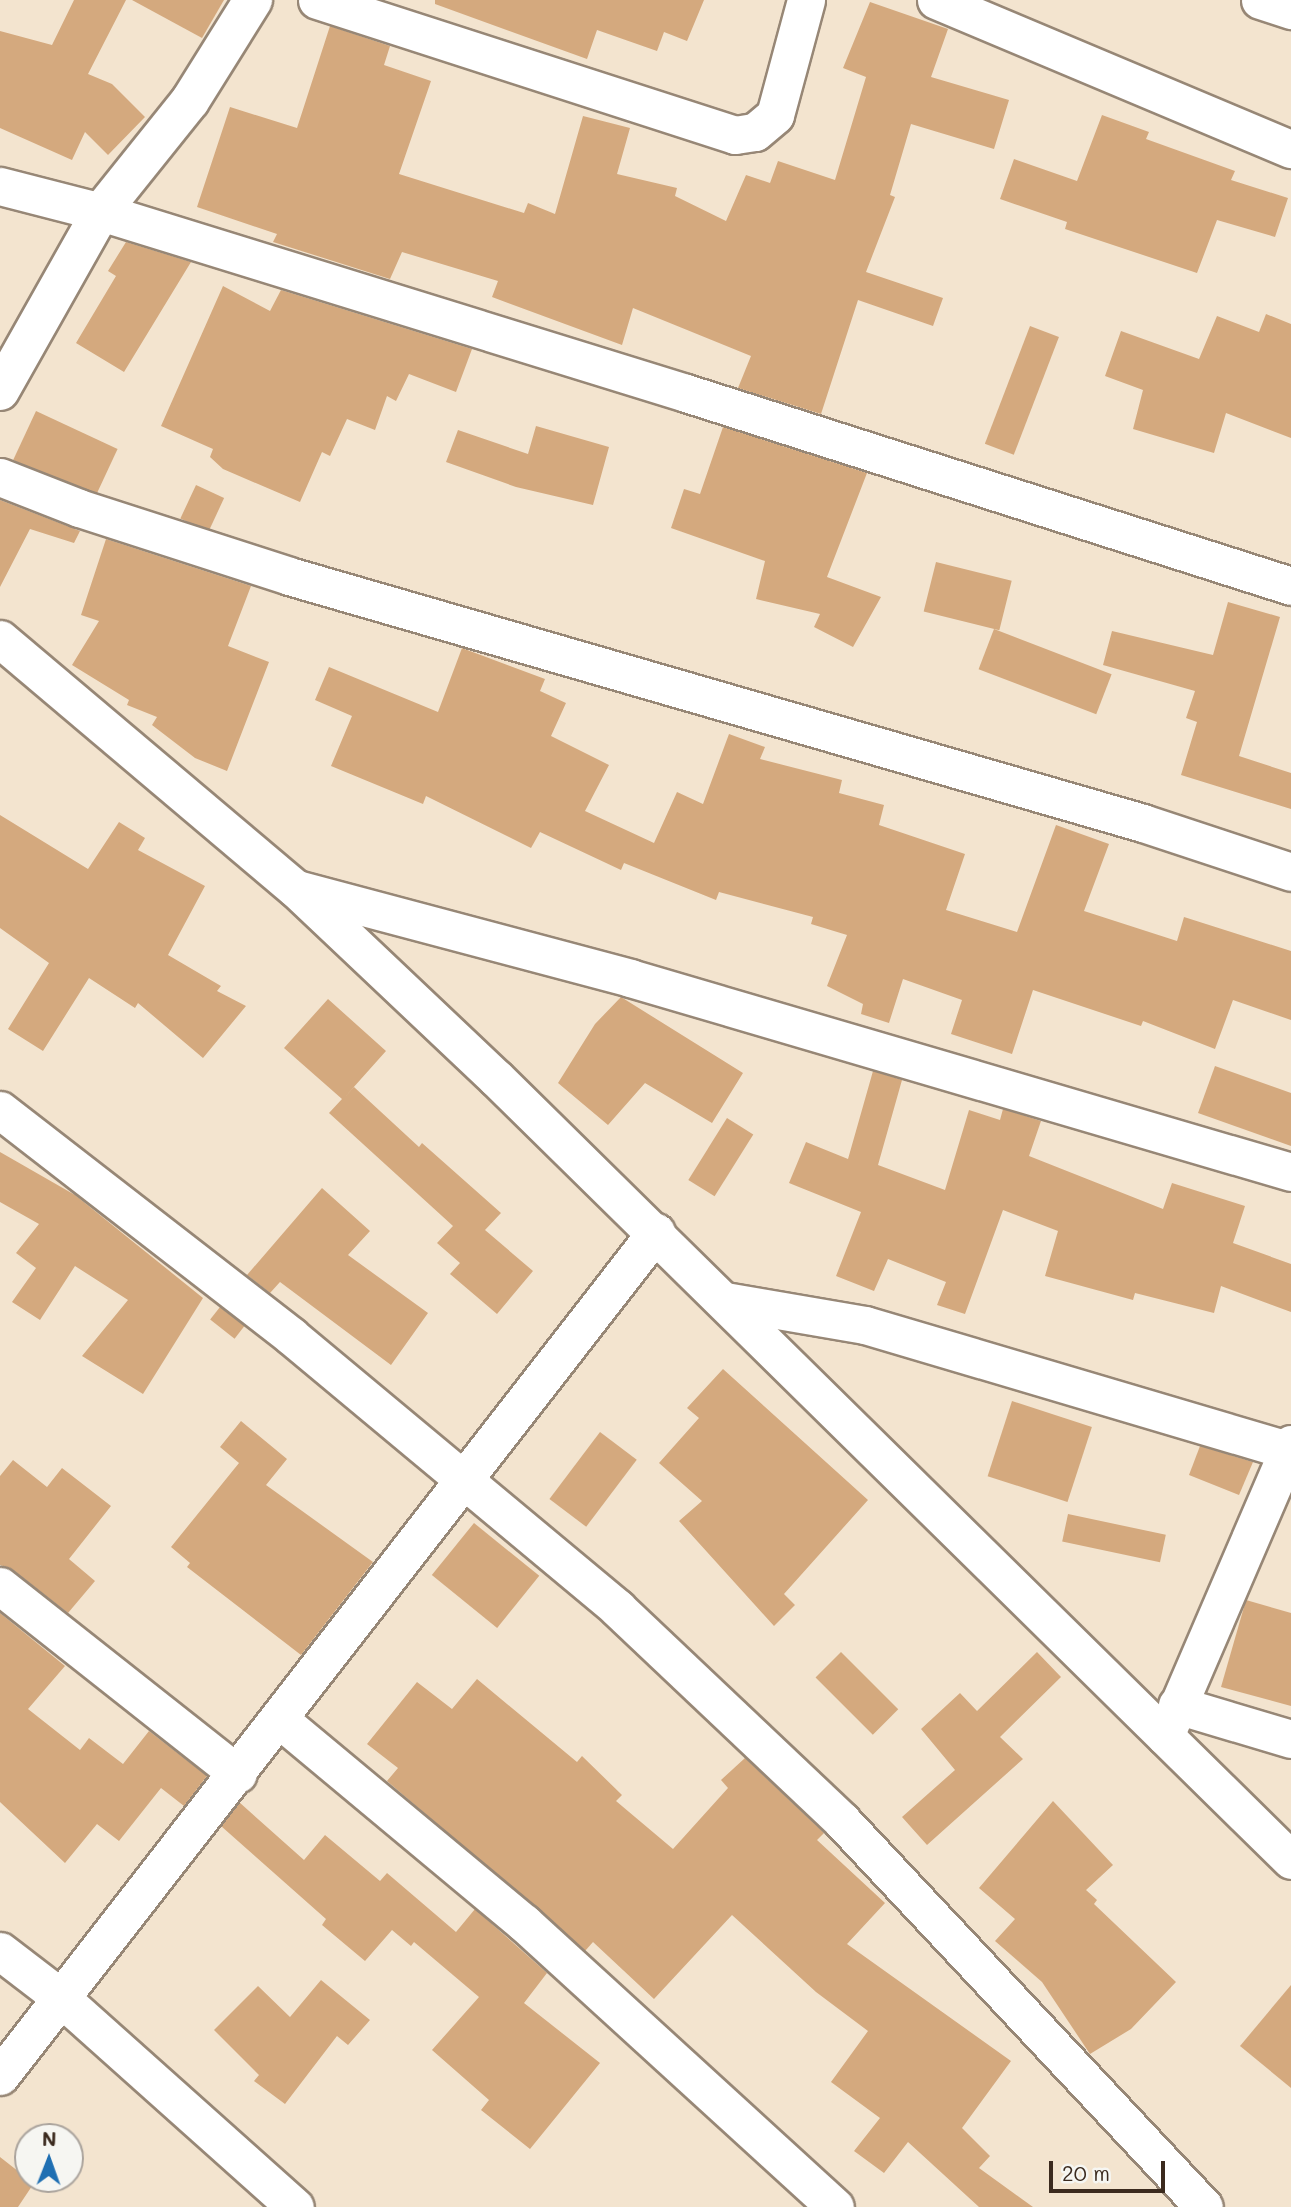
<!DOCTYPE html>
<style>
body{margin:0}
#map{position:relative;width:1291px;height:2207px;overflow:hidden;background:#f3e4cf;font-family:Mali,sans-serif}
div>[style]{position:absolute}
.building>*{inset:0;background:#d4a97e;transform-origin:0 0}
.roads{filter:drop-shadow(2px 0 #978776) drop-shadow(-2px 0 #978776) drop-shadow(0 2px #978776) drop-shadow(0 -2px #978776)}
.street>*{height:37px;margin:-18.5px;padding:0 18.5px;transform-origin:18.5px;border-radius:18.5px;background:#fff}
.secondary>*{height:38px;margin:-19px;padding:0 19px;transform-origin:19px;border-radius:19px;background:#fff}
span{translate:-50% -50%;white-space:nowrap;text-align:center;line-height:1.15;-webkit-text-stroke:7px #f6f6f2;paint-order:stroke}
.north{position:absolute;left:14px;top:2123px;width:70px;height:70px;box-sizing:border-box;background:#f6f6f2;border:2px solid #aba49d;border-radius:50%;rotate:1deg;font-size:19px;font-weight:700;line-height:28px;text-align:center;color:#3b2a1e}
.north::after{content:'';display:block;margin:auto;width:24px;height:32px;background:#1f6fb2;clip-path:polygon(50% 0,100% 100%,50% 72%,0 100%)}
.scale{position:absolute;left:1049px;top:2161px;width:116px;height:32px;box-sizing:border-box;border:4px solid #3b2a1e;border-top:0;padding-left:9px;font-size:21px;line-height:24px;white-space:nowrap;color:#3b2a1e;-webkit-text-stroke:5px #f6f6f2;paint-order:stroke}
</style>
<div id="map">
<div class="building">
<i style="clip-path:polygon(74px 0,126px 0,88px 74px,112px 84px,145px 117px,108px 155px,85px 132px,72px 160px,0 128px,0 31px,52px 45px)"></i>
<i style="clip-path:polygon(132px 0,224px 0,202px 38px)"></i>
<i style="clip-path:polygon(435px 0,704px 0,687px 41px,664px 32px,657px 51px,597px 30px,587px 59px,435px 4px)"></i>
<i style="clip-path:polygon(870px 2px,948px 29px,931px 77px,1009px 100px,994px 149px,911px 124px,890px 195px,895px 197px,866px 272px,943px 298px,933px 326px,858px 300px,821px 414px,738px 388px,751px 356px,633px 308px,622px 345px,492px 297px,498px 281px,402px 252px,390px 279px,273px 242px,277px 234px,197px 207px,230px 107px,297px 128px,330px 26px,390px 46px,384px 65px,431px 81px,399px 174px,524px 213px,528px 203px,555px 214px,583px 116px,630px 128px,617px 174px,677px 188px,675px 196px,726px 221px,746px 175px,770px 183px,778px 161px,835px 180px,866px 77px,843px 68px)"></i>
<i style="clip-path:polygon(1102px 115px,1149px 132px,1146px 139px,1235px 171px,1231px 180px,1288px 198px,1275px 237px,1217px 220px,1197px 273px,1065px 229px,1067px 222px,1000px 199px,1014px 159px,1077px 181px)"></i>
<i style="clip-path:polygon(126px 242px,191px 262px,124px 372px,76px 343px,116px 276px,108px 271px)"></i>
<i style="clip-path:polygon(223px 286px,270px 311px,281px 290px,472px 349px,456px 392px,409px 374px,396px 401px,387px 396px,375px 430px,347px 419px,330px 456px,322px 452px,300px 502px,223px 469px,210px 457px,213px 449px,161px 426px)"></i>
<i style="clip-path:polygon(1266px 314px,1291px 324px,1291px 438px,1226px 413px,1214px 453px,1133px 429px,1143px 390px,1105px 376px,1121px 331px,1199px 359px,1217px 316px,1259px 332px)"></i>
<i style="left:1030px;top:326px;width:31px;height:126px;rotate:21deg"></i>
<i style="left:36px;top:411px;width:90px;height:54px;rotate:25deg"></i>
<i style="clip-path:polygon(536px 426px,609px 447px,593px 505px,516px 487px,446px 462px,458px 430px,528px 454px)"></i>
<i style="clip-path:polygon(723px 427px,867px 473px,827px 577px,881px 597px,853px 647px,814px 627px,820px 614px,756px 599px,765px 561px,671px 528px,684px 489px,700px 494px)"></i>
<i style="left:196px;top:485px;width:31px;height:37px;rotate:25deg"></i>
<i style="clip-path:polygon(0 500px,80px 531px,74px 543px,30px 529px,0 587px)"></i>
<i style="clip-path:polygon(106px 539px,251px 586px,228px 646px,269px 662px,227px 771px,195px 758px,152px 725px,157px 717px,127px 705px,129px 700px,72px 665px,99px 621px,81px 615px)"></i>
<i style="left:936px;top:562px;width:78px;height:51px;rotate:14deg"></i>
<i style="clip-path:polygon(1228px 602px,1280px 617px,1239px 756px,1291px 773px,1291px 809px,1181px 775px,1197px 722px,1186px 718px,1195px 691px,1103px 665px,1112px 631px,1213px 655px)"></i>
<i style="left:994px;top:629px;width:126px;height:43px;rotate:21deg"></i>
<i style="clip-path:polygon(462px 648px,545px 679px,540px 691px,566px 703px,551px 736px,609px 765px,585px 811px,654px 843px,677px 792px,703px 804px,729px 734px,765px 747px,760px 759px,842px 780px,839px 793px,884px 805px,879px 825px,965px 854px,946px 910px,1017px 932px,1056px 825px,1109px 844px,1084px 911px,1177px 941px,1184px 917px,1291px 951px,1291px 1020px,1233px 1000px,1215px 1049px,1143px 1021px,1141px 1026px,1033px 990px,1012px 1054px,951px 1034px,962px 1000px,903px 979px,889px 1023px,861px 1014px,863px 1004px,827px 986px,847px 935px,811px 924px,813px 917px,719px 892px,716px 900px,624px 863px,621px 870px,540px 832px,531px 848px,426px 796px,423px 804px,331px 766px,352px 716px,315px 700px,329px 667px,438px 712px)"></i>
<i style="clip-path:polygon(0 815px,88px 869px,119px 822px,145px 838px,138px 850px,205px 886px,168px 955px,221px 986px,217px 991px,246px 1006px,203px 1058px,138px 1003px,135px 1008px,89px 978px,43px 1051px,8px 1029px,49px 963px,0 928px)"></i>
<i style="clip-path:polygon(621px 997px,743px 1073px,712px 1123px,645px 1083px,608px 1125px,558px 1083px,595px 1024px)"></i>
<i style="clip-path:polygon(328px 999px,386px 1051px,344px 1098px,354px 1087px,419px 1147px,422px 1143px,501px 1213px,485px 1230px,533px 1271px,497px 1314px,450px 1274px,460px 1263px,437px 1243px,453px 1226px,329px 1113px,342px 1099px,284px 1048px)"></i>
<i style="clip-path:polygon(1215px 1066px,1291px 1093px,1291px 1146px,1198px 1113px)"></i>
<i style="clip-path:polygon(873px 1071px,902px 1080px,878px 1165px,945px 1190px,969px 1110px,1000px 1120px,1003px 1109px,1041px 1121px,1029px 1156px,1163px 1209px,1172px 1183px,1245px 1206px,1233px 1243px,1291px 1264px,1291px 1312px,1221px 1286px,1214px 1313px,1135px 1293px,1133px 1300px,1045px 1276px,1058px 1231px,1003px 1210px,965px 1314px,937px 1305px,946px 1282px,888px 1259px,874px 1291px,836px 1276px,861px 1212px,789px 1183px,806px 1142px,848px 1159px)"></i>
<i style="left:727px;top:1118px;width:31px;height:73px;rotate:32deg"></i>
<i style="clip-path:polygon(0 1152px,75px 1195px,203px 1298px,143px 1394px,82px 1356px,128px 1300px,75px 1266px,40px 1320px,12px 1302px,36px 1268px,16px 1253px,39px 1224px,0 1202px)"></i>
<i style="clip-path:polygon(322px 1188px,370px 1231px,348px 1255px,428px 1313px,391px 1365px,280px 1282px,270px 1293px,247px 1275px)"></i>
<i style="left:220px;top:1307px;width:31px;height:16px;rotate:38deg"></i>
<i style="clip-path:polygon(723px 1369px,868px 1500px,784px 1594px,795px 1605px,774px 1626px,679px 1521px,702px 1501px,659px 1463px,699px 1418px,687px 1408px)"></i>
<i style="left:1012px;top:1401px;width:84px;height:79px;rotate:18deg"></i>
<i style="clip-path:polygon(241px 1421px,287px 1459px,266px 1485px,373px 1562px,301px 1655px,187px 1567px,190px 1563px,171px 1547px,239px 1463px,220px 1447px)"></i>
<i style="left:600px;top:1432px;width:46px;height:84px;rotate:37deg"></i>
<i style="clip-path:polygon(1200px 1446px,1253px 1462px,1239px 1495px,1189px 1475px)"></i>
<i style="clip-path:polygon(13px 1460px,47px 1487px,62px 1468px,111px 1506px,69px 1559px,95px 1581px,68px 1613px,13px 1570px,0 1565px,0 1476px)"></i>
<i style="left:1068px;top:1514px;width:100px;height:28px;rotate:12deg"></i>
<i style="left:474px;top:1523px;width:84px;height:67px;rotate:39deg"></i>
<i style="clip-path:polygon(1246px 1600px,1291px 1613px,1291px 1706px,1221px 1687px)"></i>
<i style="clip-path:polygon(0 1613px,65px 1666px,28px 1709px,80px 1750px,89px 1738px,123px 1764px,149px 1731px,207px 1776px,184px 1806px,161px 1788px,119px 1841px,97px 1824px,65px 1863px,0 1802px)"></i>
<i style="left:841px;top:1652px;width:81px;height:36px;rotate:45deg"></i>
<i style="clip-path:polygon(1037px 1652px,1061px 1677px,1000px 1737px,1023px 1759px,927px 1845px,902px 1817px,955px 1770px,921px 1729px,960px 1693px,977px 1711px)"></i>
<i style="clip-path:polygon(477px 1679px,577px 1762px,582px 1756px,622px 1795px,616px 1801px,673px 1849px,728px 1788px,721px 1780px,745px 1758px,824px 1833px,817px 1840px,885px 1903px,847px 1944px,1011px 2061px,962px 2128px,990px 2156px,979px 2168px,1033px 2207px,979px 2207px,908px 2142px,884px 2173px,854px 2151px,880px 2118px,831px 2082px,868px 2031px,816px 1992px,732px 1915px,654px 1999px,593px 1942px,585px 1951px,387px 1781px,398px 1768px,367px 1744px,417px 1682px,452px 1709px)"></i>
<i style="clip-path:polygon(1053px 1801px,1113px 1865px,1086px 1890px,1097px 1900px,1094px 1904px,1176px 1982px,1131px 2029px,1090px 2054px,1042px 1982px,995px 1941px,1015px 1919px,979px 1888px)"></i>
<i style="clip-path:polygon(239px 1802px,304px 1860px,325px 1835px,380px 1881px,387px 1873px,456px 1932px,475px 1909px,547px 1973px,524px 2003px,600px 2063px,530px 2149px,481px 2110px,489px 2100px,432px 2050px,479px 1997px,414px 1942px,411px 1946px,392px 1930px,365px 1961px,322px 1925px,326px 1919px,221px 1826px)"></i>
<i style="clip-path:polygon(321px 1980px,370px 2020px,348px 2045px,337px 2036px,285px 2104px,254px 2081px,259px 2075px,214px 2030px,258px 1986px,290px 2017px)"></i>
<i style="clip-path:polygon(1291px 1985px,1291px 2088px,1240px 2046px)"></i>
<i style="clip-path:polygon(0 2157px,28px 2179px,36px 2180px,18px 2207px,0 2207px)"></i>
</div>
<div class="roads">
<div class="street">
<i style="left:317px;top:0;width:439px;rotate:17.9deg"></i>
<i style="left:735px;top:135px;width:20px;rotate:-9deg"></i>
<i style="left:755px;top:132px;width:26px;rotate:-40deg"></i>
<i style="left:775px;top:115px;width:119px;rotate:-74.9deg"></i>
<i style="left:936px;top:0;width:385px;rotate:22.8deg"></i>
<i style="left:1260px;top:0;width:33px;rotate:18deg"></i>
<i style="left:0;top:186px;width:104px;rotate:14.4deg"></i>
<i style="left:101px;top:212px;width:612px;rotate:17.19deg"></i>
<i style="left:686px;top:393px;width:635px;rotate:17.69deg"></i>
<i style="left:0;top:477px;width:85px;rotate:21.4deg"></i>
<i style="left:79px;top:508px;width:221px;rotate:17.9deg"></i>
<i style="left:289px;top:576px;width:889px;rotate:16.13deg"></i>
<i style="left:1143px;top:823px;width:156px;rotate:18.3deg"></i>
<i style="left:0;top:639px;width:386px;rotate:40.2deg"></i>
<i style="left:295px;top:888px;width:277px;rotate:43.4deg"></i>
<i style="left:496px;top:1078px;width:1115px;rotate:44.53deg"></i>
<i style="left:300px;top:890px;width:342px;rotate:14.9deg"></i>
<i style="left:630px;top:978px;width:689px;rotate:16.36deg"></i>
<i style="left:0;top:1110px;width:368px;rotate:37.8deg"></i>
<i style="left:291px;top:1336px;width:425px;rotate:39.8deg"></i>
<i style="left:617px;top:1608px;width:310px;rotate:43.4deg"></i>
<i style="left:842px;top:1821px;width:529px;rotate:46.84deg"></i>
<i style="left:725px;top:1301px;width:142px;rotate:9.7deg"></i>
<i style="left:865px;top:1325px;width:444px;rotate:16.5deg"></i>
<i style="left:0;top:1586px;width:303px;rotate:38.3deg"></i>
<i style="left:1177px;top:1705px;width:119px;rotate:16.6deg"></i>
<i style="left:279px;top:1719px;width:319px;rotate:39.8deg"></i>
<i style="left:524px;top:1923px;width:421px;rotate:42.4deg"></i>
<i style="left:1165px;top:1736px;width:318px;rotate:-66.7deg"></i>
<i style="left:0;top:1951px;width:76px;rotate:37.5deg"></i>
<i style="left:60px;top:1997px;width:315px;rotate:41.8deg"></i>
<i style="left:0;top:2076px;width:1069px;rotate:-52.14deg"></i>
</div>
<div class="secondary">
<i style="left:0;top:391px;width:206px;rotate:-60.6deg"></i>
<i style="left:101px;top:212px;width:142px;rotate:-51.3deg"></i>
<i style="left:190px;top:101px;width:119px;rotate:-58deg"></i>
</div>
</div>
<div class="north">N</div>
<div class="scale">20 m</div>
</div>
